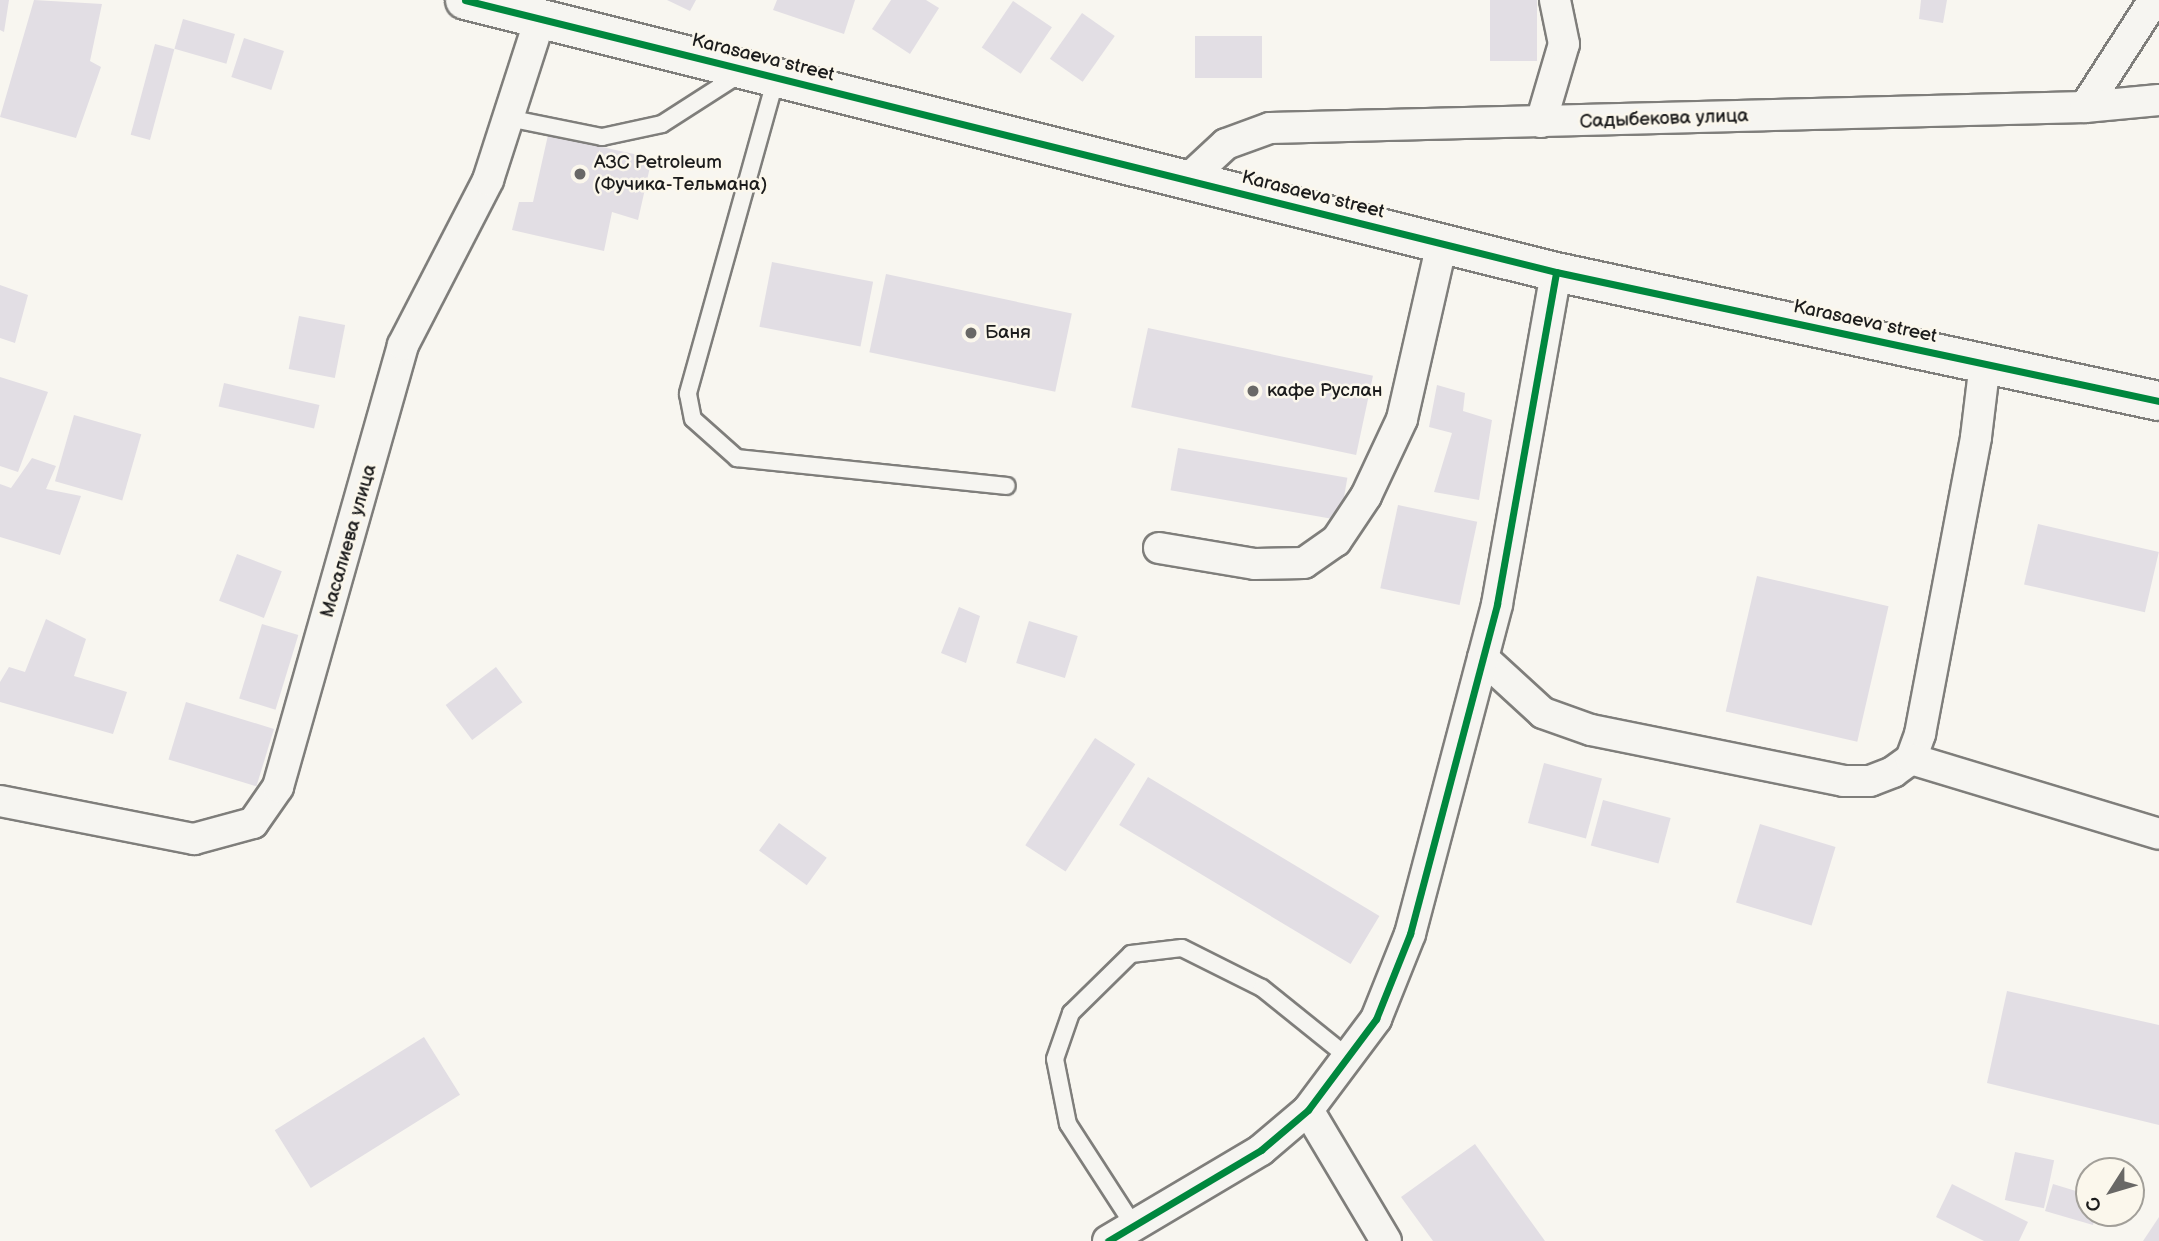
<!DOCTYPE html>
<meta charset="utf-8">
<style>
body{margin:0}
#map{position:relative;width:2159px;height:1241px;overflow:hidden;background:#f8f6f0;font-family:"Balsamiq Sans",sans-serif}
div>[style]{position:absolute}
.building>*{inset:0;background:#e2dee4;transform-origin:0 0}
.roads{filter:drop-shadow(2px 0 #7f7e7b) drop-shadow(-2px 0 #7f7e7b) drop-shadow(0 2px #7f7e7b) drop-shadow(0 -2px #7f7e7b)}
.service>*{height:16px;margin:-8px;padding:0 8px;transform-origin:8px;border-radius:8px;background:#f6f5f1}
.minor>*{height:30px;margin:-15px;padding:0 15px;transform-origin:15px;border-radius:15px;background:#f6f5f1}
.tertiary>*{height:38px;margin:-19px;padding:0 19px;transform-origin:19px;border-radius:19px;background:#f6f5f1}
.cycleway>*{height:7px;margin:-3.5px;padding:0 3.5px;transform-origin:3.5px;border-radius:3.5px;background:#00873e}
.dots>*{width:19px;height:19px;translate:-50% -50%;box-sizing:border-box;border:4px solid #fbf7ec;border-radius:50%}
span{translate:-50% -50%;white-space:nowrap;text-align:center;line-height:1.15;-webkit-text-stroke:5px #fbf7ec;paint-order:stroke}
.street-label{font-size:19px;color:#1c1c1c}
.poi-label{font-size:19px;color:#1c1c1c}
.left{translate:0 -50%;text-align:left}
.north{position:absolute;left:2075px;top:1157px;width:70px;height:70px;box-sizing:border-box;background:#fbf7ec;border:2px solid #a29f99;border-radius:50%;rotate:233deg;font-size:19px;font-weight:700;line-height:28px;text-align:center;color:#1c1c1c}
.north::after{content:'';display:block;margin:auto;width:24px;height:32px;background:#696866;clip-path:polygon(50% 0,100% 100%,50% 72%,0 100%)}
</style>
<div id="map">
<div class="building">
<i style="clip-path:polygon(0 0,9px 0,4px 32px,0 30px)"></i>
<i style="clip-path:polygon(34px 0,102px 4px,90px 61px,101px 67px,76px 138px,0 117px)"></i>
<i style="clip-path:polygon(667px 0,696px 0,690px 11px)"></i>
<i style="clip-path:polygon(777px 0,855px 0,844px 34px,773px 10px)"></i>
<i style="clip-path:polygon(891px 0,926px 0,939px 8px,910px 54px,872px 29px)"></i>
<i style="left:1490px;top:0;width:47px;height:61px"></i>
<i style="clip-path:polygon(1921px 0,1947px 0,1943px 23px,1919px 19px)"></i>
<i style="left:1013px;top:1px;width:47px;height:56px;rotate:34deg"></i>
<i style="left:1082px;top:13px;width:40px;height:56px;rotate:35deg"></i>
<i style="left:183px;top:19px;width:54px;height:31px;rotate:16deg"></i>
<i style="left:1262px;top:36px;width:42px;height:67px;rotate:90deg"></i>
<i style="left:244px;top:38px;width:42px;height:41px;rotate:18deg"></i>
<i style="left:155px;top:44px;width:20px;height:94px;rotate:15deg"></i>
<i style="clip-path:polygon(548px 135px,652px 158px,638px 220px,612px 212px,604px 251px,512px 230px,519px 202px,533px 202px)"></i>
<i style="left:772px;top:262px;width:103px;height:66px;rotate:11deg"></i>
<i style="left:886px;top:274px;width:190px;height:80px;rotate:12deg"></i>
<i style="clip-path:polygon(0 285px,28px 295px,15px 343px,0 338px)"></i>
<i style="left:299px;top:316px;width:47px;height:54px;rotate:11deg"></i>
<i style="left:1148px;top:328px;width:230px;height:81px;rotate:12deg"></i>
<i style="clip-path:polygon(0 377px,48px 392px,18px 472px,0 466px)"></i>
<i style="left:224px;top:383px;width:98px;height:24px;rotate:13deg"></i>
<i style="clip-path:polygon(1437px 385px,1465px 393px,1463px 411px,1492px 420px,1479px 500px,1434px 492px,1452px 433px,1429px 427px)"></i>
<i style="left:74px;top:415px;width:70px;height:69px;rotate:16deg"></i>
<i style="left:1178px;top:448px;width:172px;height:43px;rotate:10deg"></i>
<i style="clip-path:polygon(32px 458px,56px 466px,46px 489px,81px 496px,60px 555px,0 537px,0 484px,11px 488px)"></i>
<i style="left:1398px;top:505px;width:81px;height:85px;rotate:12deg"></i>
<i style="left:2038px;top:524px;width:124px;height:62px;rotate:13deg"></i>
<i style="left:237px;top:554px;width:48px;height:50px;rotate:21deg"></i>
<i style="left:1757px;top:576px;width:135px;height:139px;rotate:13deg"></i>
<i style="clip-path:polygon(959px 607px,980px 616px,966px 663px,941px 653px)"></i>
<i style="clip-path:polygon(46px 619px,86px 639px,74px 676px,127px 692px,113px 734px,0 702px,0 682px,9px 667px,25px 672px)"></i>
<i style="left:1029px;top:621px;width:51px;height:44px;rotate:17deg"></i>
<i style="left:262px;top:624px;width:38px;height:78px;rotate:17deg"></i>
<i style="left:496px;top:667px;width:44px;height:63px;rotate:53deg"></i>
<i style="left:186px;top:702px;width:92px;height:60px;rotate:17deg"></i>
<i style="left:1095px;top:738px;width:48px;height:128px;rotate:33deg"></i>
<i style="left:1544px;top:763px;width:60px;height:62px;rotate:15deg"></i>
<i style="left:1148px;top:777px;width:270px;height:56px;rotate:31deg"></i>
<i style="left:1603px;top:800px;width:70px;height:47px;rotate:15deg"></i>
<i style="left:779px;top:823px;width:59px;height:34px;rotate:36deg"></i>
<i style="left:1760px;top:824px;width:79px;height:82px;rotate:17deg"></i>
<i style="clip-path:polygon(2007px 991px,2159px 1025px,2159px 1125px,1987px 1083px)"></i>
<i style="left:424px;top:1037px;width:68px;height:176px;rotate:58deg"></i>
<i style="clip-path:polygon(1475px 1144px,1545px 1241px,1433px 1241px,1401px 1197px)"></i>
<i style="left:2015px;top:1152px;width:40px;height:49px;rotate:12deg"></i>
<i style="clip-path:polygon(1952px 1184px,2028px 1222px,2019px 1241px,1984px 1241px,1936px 1217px)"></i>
<i style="clip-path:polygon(2053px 1184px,2089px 1195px,2089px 1213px,2096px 1213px,2093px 1225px,2045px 1211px)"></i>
<i style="clip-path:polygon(2159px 1217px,2159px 1241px,2143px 1241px)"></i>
</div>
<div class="roads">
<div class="service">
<i style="left:776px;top:78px;width:328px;rotate:105.6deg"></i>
<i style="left:688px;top:394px;width:25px;rotate:79deg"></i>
<i style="left:693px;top:419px;width:59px;rotate:41.6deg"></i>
<i style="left:737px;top:458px;width:271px;rotate:5.9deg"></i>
<i style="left:508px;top:118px;width:96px;rotate:11.4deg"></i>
<i style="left:602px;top:137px;width:61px;rotate:-12.2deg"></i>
<i style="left:662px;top:124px;width:93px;rotate:-32.7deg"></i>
<i style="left:1134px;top:1226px;width:121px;rotate:-122.9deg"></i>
<i style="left:1068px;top:1124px;width:66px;rotate:-101.3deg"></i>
<i style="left:1055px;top:1059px;width:49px;rotate:-70.8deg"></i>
<i style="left:1071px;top:1013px;width:84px;rotate:-44.5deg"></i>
<i style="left:1131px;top:954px;width:51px;rotate:-6.7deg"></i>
<i style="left:1182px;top:948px;width:89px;rotate:26.6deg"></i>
<i style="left:1262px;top:988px;width:112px;rotate:38.8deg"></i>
</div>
<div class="minor">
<i style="left:2085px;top:107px;width:127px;rotate:-57.2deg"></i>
<i style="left:1541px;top:122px;width:81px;rotate:-73.6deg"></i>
<i style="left:1564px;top:44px;width:45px;rotate:-101.6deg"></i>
<i style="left:1186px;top:181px;width:54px;rotate:-42.8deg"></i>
<i style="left:1226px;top:144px;width:47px;rotate:-20deg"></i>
<i style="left:1270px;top:128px;width:815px;rotate:-1.48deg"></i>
<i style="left:2085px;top:107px;width:74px;rotate:-5.4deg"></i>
<i style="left:1159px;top:548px;width:97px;rotate:9.5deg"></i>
<i style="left:1255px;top:564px;width:49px;rotate:-1.2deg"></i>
<i style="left:1304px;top:563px;width:39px;rotate:-35deg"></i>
<i style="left:1336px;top:541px;width:54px;rotate:-56.3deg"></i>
<i style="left:1366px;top:496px;width:85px;rotate:-64.9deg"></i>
<i style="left:1402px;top:419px;width:180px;rotate:-77.2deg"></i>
<i style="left:1483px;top:658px;width:81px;rotate:42.5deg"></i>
<i style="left:1543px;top:713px;width:51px;rotate:19.5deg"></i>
<i style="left:1591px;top:730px;width:257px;rotate:11.4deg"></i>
<i style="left:1843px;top:781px;width:27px"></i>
<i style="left:1870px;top:781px;width:25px;rotate:-21deg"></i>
<i style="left:1893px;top:772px;width:22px;rotate:-36deg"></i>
<i style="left:1911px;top:759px;width:27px;rotate:-70deg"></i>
<i style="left:1920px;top:734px;width:302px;rotate:-79.3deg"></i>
<i style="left:1976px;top:437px;width:75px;rotate:-83.1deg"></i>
<i style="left:1911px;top:759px;width:259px;rotate:16.8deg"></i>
<i style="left:0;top:801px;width:198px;rotate:11.1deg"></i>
<i style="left:194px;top:839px;width:61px;rotate:-15.2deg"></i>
<i style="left:253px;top:823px;width:44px;rotate:-55.2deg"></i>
<i style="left:278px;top:787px;width:459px;rotate:-74.2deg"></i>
<i style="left:403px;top:345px;width:186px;rotate:-62.7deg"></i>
<i style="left:488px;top:180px;width:169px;rotate:-72.1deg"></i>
<i style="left:1308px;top:1110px;width:152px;rotate:59.2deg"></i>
<i style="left:1108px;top:1241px;width:178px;rotate:-30.7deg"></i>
<i style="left:1261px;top:1150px;width:62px;rotate:-40.4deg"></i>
<i style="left:1308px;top:1110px;width:114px;rotate:-53.2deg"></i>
<i style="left:1376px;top:1019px;width:92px;rotate:-68.2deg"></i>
<i style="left:1410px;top:934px;width:341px;rotate:-75.2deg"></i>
<i style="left:1497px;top:604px;width:337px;rotate:-79.9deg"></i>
</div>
<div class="tertiary">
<i style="left:465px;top:0;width:1124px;rotate:14deg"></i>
<i style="left:1556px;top:272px;width:617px;rotate:12.08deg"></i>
</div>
</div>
<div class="cycleway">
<i style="left:465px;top:0;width:1124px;rotate:14deg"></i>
<i style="left:1556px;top:272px;width:617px;rotate:12.08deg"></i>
<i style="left:1108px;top:1241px;width:178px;rotate:-30.7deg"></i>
<i style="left:1261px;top:1150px;width:62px;rotate:-40.4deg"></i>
<i style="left:1308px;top:1110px;width:114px;rotate:-53.2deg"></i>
<i style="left:1376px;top:1019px;width:92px;rotate:-68.2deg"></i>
<i style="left:1410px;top:934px;width:341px;rotate:-75.2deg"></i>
<i style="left:1497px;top:604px;width:337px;rotate:-79.9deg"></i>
</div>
<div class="dots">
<i style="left:580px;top:174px;background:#696866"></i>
<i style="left:971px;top:333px;background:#696866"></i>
<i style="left:1253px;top:391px;background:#696866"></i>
</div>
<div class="street-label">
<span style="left:763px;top:58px;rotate:14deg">Karasaeva street</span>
<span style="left:1664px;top:119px;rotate:-2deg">Садыбекова улица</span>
<span style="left:1313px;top:195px;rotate:14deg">Karasaeva street</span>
<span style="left:1865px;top:322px;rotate:12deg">Karasaeva street</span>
<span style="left:349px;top:541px;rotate:-74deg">Масалиева улица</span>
</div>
<div class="poi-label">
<span class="left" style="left:594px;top:174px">АЗС Petroleum<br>(Фучика-Тельмана)</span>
<span class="left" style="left:985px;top:333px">Баня</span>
<span class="left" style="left:1267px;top:391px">кафе Руслан</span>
</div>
<div class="north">С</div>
</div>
